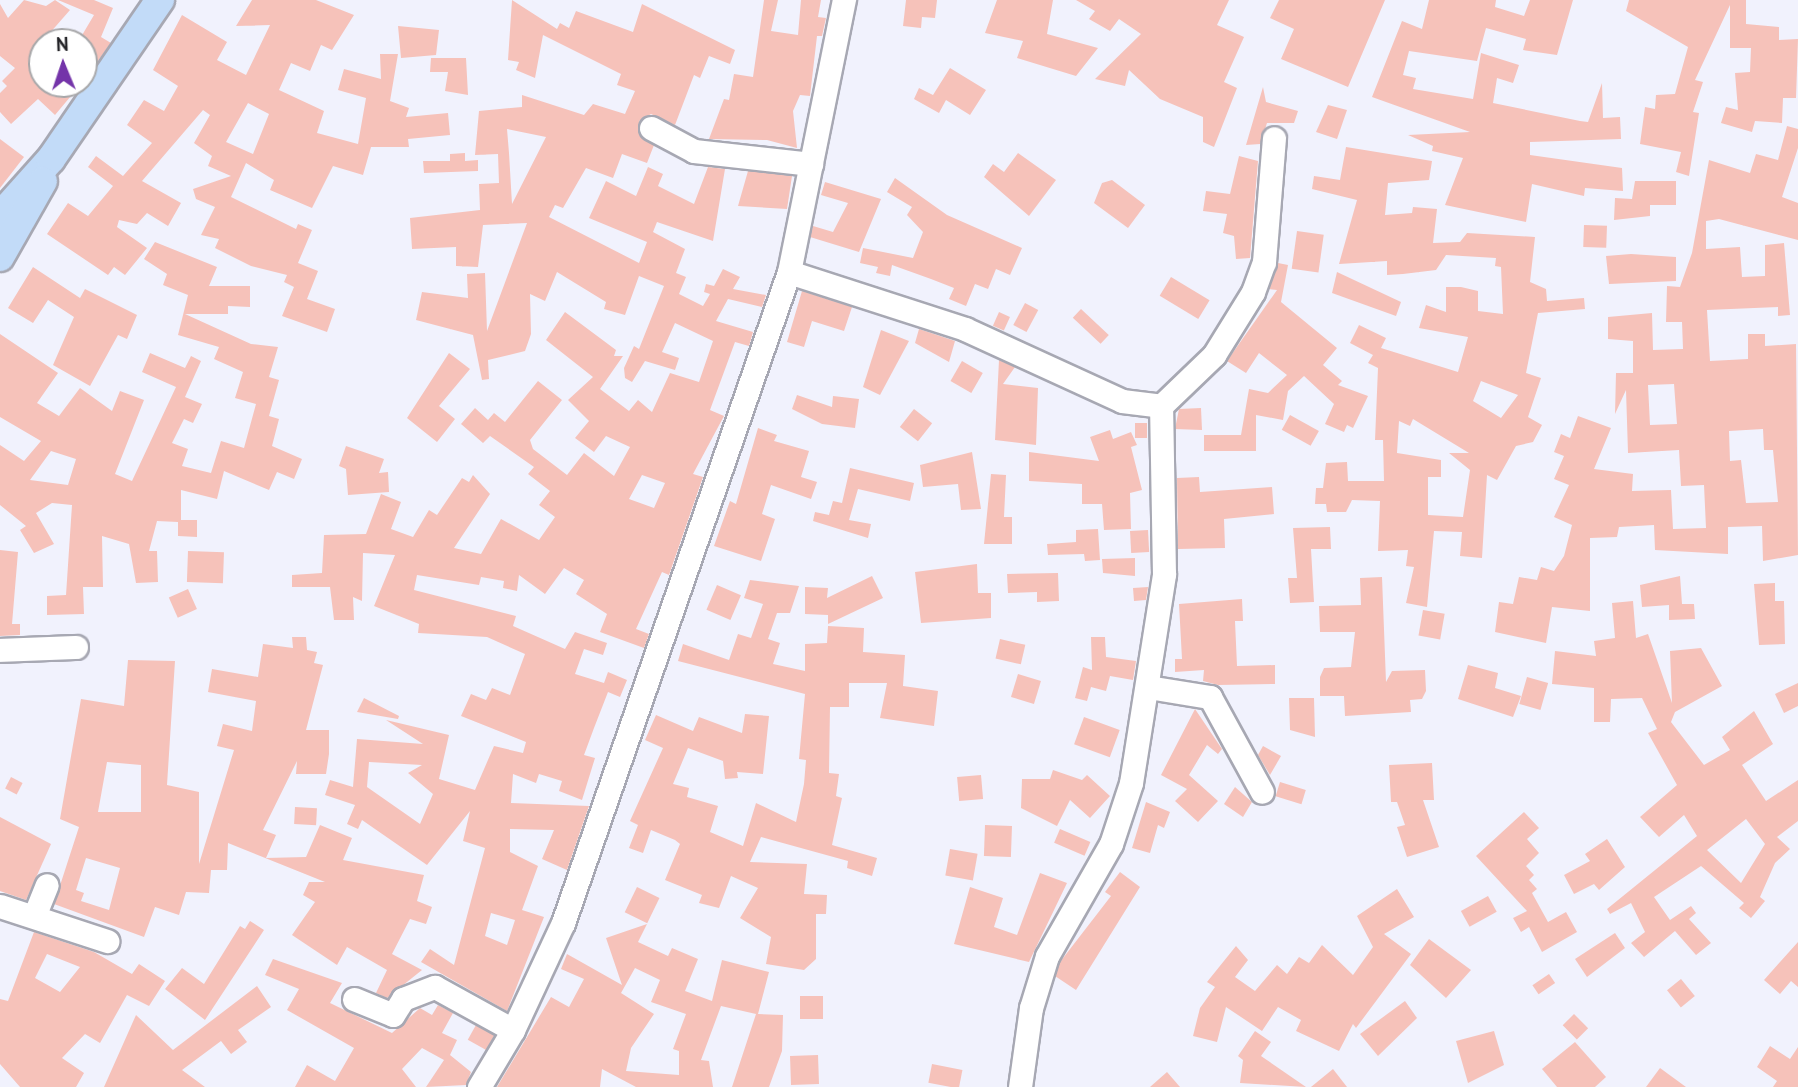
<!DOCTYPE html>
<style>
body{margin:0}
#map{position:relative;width:1798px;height:1087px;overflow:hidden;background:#f1f2fd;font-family:"PT Sans",sans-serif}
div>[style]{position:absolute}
.building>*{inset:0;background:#f6c2ba;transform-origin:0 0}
.roads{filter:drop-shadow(2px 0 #a7a8b3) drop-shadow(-2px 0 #a7a8b3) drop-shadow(0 2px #a7a8b3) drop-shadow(0 -2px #a7a8b3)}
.minor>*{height:23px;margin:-11.5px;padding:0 11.5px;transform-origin:11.5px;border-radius:11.5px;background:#fff}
.major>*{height:28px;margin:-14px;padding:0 14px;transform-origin:14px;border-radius:14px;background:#c2dbf8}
span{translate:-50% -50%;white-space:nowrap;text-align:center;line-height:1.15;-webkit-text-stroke:7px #fff;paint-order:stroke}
.north{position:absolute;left:28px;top:28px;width:70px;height:70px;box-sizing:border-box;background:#fff;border:2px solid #a7a7a9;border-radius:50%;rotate:358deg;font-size:19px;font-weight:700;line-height:28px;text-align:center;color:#242428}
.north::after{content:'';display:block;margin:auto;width:24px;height:32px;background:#7434a9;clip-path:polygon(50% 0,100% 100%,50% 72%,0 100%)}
</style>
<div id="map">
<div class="building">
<i style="clip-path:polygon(24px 0,46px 6px,55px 0,70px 10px,42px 42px,42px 84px,81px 84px,55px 115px,38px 99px,11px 124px,0 112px,0 93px,7px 86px,2px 81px,15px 68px,0 56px,0 4px,8px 18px)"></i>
<i style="clip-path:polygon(58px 0,94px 0,113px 8px,101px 37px,111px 43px,84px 80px,84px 42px,78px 42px,94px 15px)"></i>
<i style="clip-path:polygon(evenodd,252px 0,316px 0,354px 15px,332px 50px,321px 45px,310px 71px,291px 63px,279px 90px,324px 111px,317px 133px,358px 144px,366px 98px,338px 90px,344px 69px,381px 79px,380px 54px,398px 54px,390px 101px,409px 108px,406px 117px,448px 113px,450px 135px,408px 139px,409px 147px,371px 147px,363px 175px,333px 166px,312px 208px,270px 190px,274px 180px,246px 163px,231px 197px,296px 229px,298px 224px,312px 230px,298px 263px,318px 271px,307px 299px,335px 309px,327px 332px,282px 316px,294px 287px,284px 282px,287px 275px,251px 266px,215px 248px,219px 239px,201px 235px,215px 207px,196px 199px,193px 189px,231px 176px,208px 166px,212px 156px,194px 143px,210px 115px,203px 110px,142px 181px,181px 203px,168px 226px,147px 213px,137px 224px,119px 220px,117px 227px,147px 248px,125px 275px,114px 267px,108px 275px,47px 234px,68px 203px,88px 216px,113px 186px,88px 167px,96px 156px,123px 176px,152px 143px,127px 125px,144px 100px,164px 111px,178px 86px,153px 70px,182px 15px,227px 42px,217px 60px,246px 75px,270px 25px,236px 26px,252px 0,248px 103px,269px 114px,253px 154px,226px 142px,248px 103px)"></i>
<i style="clip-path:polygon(evenodd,512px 0,557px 29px,560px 23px,569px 28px,576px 11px,633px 32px,642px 4px,735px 50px,730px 64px,709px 56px,700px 78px,694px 75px,675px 125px,651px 114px,639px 121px,639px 135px,654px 145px,647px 163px,622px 154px,613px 178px,586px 168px,563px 208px,555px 205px,549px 217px,639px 263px,647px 242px,589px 218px,606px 181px,636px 196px,648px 167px,663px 174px,658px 186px,694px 204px,708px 167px,725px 169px,713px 241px,657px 222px,653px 232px,685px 249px,676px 273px,686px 277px,679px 294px,703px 306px,710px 294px,704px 292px,706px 284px,714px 286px,723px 269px,740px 277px,733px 289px,766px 295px,762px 307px,728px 299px,716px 321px,753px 332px,749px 346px,735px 342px,710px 410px,724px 416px,693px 474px,703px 477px,669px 575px,662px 572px,636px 629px,649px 634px,644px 648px,600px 632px,607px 614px,576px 594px,584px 580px,564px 568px,545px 594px,519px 575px,517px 591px,503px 588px,504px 581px,481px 577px,479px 585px,417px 575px,414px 590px,516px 616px,513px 626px,565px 649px,575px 632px,607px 643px,603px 655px,584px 649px,575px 674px,604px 683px,608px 672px,627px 680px,620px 697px,608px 692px,594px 728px,584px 755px,595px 758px,582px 800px,559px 791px,562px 781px,539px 774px,536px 783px,513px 774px,511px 803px,589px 806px,567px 870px,542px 859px,554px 830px,510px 829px,510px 852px,538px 866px,522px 910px,544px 917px,507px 1011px,421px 962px,430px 949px,454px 965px,485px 848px,463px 841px,470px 811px,427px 865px,362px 820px,358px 829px,347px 824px,355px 805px,325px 795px,330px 780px,353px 787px,357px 739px,423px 744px,386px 720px,449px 735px,439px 779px,475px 790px,494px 746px,523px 753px,526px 742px,461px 716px,471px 694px,486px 700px,492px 688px,510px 695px,525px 654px,487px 637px,418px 633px,419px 624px,374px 606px,395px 555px,363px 553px,362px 601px,353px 597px,354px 620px,334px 620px,330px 587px,292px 587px,292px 575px,322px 573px,324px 535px,366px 534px,381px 494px,401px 502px,391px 529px,413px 537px,429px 510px,437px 515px,462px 478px,469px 482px,473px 475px,490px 494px,454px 548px,481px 554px,501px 519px,539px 540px,555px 517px,539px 505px,550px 491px,528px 474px,534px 467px,490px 436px,483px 443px,461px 424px,475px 408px,488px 420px,494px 413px,505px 422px,538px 381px,562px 400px,530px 440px,533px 449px,567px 475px,584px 453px,614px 476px,630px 447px,606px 436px,594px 452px,575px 438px,589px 421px,568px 400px,593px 377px,546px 340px,565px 312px,616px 350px,614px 356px,623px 356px,600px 389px,629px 411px,638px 400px,652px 412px,670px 373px,699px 382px,713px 341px,675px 323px,662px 352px,679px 358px,675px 370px,645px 361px,632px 382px,625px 378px,624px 368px,634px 346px,639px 349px,664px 286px,639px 276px,625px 315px,604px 309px,606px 302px,557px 272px,545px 301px,530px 294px,531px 334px,525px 351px,488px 360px,489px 379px,482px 380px,473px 335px,416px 320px,422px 292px,468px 298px,467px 274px,485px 273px,487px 331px,527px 223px,483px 225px,478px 267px,456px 266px,456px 247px,412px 249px,410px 218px,480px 210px,479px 184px,499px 183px,498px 154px,475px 155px,479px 111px,522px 107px,522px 95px,584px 115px,593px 104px,625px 114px,635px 91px,617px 85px,621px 74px,543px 35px,535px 78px,516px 70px,519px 62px,508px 60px,512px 0,507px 129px,546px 137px,512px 204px,509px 153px,507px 129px,512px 0,642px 475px,665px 483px,654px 508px,629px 499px,642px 475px,512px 0,369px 762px,422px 765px,408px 773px,433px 794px,420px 824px,367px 787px,369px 762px,512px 0,491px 913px,515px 920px,507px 945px,485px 936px,491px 913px)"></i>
<i style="clip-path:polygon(764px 0,778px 0,771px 31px,798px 35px,801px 0,821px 0,818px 17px,826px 18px,822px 36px,817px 36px,810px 96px,800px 95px,793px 111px,797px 148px,767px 140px,709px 139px,724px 99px,729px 100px,734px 74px,753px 77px)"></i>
<i style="clip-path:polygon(906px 0,937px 0,935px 18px,922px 17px,921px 28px,903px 26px)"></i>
<i style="clip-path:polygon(997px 0,1053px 0,1047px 34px,1098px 48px,1076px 76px,1017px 58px,1023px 41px,985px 33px)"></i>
<i style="clip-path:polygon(1076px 0,1229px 0,1217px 25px,1244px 37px,1224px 82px,1237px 88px,1214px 147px,1203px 142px,1203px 117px,1160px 99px,1129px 70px,1125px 86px,1095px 79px,1141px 34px,1119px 19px,1110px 31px,1089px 19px,1095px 11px)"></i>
<i style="clip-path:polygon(1279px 0,1385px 0,1348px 87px,1281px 59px,1294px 29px,1270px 18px)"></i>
<i style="clip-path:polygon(1429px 0,1496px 0,1495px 7px,1524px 16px,1530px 0,1573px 0,1557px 55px,1523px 50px,1526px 39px,1486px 28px,1477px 61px,1409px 51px,1403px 75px,1416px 78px,1413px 89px,1473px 99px,1481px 53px,1519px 65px,1513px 83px,1497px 78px,1493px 103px,1580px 121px,1588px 122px,1602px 83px,1603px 118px,1620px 117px,1621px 139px,1530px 142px,1530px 155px,1622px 168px,1623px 191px,1585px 188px,1584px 196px,1532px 184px,1526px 222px,1445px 205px,1463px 158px,1432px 151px,1433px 146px,1408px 135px,1470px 132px,1372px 97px,1402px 21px,1422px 29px)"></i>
<i style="clip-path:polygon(1629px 0,1746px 0,1746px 24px,1779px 27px,1779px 40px,1798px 39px,1796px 98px,1783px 98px,1782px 123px,1755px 121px,1752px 132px,1721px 123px,1726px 107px,1738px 110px,1735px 73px,1750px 72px,1751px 48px,1730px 48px,1730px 5px,1695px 80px,1703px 82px,1693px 112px,1699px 113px,1689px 176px,1676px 172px,1681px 152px,1640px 144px,1645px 107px,1655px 109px,1656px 95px,1675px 94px,1688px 47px,1626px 11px)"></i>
<i style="clip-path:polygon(398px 26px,439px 30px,436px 55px,401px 58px)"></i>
<i style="clip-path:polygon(431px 58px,466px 58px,468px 95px,445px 91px,448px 72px,430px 72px)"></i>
<i style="clip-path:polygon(950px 68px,986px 90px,970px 115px,946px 100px,939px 113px,914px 99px,919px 88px,933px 95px)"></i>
<i style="clip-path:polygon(1263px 87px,1266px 102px,1298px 111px,1294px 123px,1267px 123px,1260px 144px,1246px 145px)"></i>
<i style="clip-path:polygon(1328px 105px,1347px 110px,1337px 139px,1316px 132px)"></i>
<i style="clip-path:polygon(evenodd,1787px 126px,1798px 129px,1798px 148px,1782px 197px,1798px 203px,1798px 240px,1719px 219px,1706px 221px,1706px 249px,1740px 247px,1742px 277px,1765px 276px,1765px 245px,1784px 243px,1790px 315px,1778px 316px,1778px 307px,1707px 310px,1710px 361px,1748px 359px,1748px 334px,1765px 334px,1765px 346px,1796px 344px,1798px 555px,1763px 561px,1762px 526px,1728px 527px,1728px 554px,1655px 550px,1654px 525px,1619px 527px,1617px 537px,1590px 538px,1590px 611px,1552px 607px,1546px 643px,1495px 632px,1499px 602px,1513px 604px,1519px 577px,1537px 580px,1541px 567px,1554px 571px,1564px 556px,1572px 525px,1554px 517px,1569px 485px,1554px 479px,1564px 456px,1554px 452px,1561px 434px,1570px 438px,1578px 416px,1611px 428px,1594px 469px,1633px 474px,1632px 491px,1671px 490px,1673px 529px,1706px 528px,1704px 485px,1681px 486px,1679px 450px,1628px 453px,1626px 390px,1615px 414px,1616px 373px,1633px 373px,1633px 341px,1608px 339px,1608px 317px,1652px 313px,1653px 350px,1683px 349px,1682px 322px,1666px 322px,1667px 286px,1680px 287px,1692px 253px,1709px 160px,1750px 173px,1756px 154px,1778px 160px,1787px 126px,1674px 384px,1677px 424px,1650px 425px,1648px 385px,1674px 384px,1787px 126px,1763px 429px,1764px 450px,1773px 450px,1778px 502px,1746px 503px,1741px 460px,1730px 461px,1729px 431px,1763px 429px)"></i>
<i style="clip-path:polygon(0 139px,24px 157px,0 188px)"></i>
<i style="clip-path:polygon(evenodd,1346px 147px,1432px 161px,1429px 180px,1388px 183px,1385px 215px,1412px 213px,1413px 207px,1437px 209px,1433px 243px,1460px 242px,1467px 233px,1535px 237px,1530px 282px,1546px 289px,1547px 301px,1584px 298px,1585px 309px,1538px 313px,1526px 373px,1541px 378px,1528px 417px,1542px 425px,1533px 442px,1516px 446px,1497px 480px,1487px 475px,1482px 558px,1460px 556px,1462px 532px,1434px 531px,1427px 607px,1406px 603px,1414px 567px,1406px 566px,1408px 550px,1378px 551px,1380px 501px,1352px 500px,1346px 512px,1327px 512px,1326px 504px,1315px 504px,1316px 488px,1323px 488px,1326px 463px,1347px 462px,1348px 481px,1384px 481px,1383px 440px,1375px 440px,1378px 368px,1368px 363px,1373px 355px,1350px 343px,1359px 325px,1386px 338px,1381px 348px,1458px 372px,1468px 337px,1419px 328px,1426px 305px,1446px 312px,1446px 287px,1461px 287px,1478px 291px,1478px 311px,1503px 314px,1501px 267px,1495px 266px,1496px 258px,1446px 255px,1436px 270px,1403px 274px,1387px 275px,1387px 261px,1339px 264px,1357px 200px,1312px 189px,1314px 176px,1340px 180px,1346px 147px,1481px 381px,1518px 395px,1501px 418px,1473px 401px,1481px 381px,1346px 147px,1413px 419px,1469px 453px,1449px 453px,1470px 470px,1463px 517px,1428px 515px,1428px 477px,1441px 477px,1441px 460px,1397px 453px,1399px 421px,1410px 426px,1413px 419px)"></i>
<i style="clip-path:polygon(465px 153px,465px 161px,478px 160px,478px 171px,424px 173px,423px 161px,450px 161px,450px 154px)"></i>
<i style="clip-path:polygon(1018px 153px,1056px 180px,1029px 216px,984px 177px,993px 164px,1004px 172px)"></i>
<i style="clip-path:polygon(1239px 156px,1258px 161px,1250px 258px,1236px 259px,1234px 236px,1223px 233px,1227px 214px,1203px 211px,1206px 191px,1230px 194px)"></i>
<i style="clip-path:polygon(748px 171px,792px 176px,787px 209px,738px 206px)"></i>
<i style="clip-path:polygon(895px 178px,947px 215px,1022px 248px,1010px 275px,996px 269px,988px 289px,975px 284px,966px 306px,949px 299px,954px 288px,931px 279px,892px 265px,890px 276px,876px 273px,878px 267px,860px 263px,863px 248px,913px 258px,923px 232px,907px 215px,912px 207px,887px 192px)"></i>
<i style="clip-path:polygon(1112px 180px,1145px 205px,1128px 228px,1094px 203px,1102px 183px)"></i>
<i style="clip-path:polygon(1635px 181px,1676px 181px,1676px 205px,1650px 205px,1650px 216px,1614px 220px,1615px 198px,1632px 199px)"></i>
<i style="clip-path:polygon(825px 182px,881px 199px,859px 252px,810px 237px,813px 226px,833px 232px,848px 203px,821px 195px)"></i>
<i style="left:1584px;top:225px;width:23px;height:22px;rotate:2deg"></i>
<i style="left:1297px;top:231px;width:27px;height:38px;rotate:8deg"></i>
<i style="clip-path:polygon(evenodd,155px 242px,217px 267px,209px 286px,250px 286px,250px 307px,228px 306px,228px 314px,185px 314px,251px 344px,278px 347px,269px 377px,279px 380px,269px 416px,279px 419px,272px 446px,302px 459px,294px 479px,277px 472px,269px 490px,224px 471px,217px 499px,181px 490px,181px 520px,197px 520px,197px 537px,178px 536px,178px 522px,157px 521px,149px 551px,157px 551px,158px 582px,136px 583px,129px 544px,102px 536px,103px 587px,83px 587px,84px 614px,47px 615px,47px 596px,66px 595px,72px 505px,52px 503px,36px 513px,54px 544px,34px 553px,20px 530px,26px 526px,0 505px,0 445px,24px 461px,41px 441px,0 417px,0 334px,58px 373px,37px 403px,59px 416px,80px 388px,112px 411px,120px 391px,144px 400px,115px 474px,132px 481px,176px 387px,142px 372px,150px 353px,185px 368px,191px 356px,201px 361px,185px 397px,202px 404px,193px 423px,184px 419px,172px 443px,188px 449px,182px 466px,211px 473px,221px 441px,244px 448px,256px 404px,235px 398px,243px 372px,214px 359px,219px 347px,178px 335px,188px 295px,163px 285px,167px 274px,144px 259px,155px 242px,51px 451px,76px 459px,68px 485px,30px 480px,51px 451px)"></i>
<i style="clip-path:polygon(1631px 254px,1676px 257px,1676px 281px,1609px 284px,1606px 256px)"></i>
<i style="clip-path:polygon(1278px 263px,1288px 265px,1281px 302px,1337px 348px,1323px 365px,1342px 381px,1338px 385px,1368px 396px,1353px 428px,1347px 425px,1344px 432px,1325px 424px,1334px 404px,1304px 376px,1288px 391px,1283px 420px,1256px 415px,1256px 451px,1204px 451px,1204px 435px,1241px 435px,1249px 389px,1268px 393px,1287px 375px,1259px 353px,1246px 373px,1227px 361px,1277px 290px,1269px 289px)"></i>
<i style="clip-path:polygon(33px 267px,80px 298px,85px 289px,137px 315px,127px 339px,118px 335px,90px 386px,53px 365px,74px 317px,48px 300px,33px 323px,8px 308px)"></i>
<i style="clip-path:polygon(1337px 272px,1401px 302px,1396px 316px,1332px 293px)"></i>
<i style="left:1171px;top:277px;width:45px;height:22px;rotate:31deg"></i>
<i style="clip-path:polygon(802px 291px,852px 307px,844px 331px,812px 321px,804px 347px,787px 342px)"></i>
<i style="left:1025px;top:303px;width:15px;height:25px;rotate:28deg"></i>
<i style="left:1081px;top:309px;width:38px;height:12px;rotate:43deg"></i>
<i style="left:999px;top:312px;width:12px;height:15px;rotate:24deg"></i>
<i style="clip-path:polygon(919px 329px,955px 341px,949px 362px,915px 343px)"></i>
<i style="clip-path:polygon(881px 330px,909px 341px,880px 395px,863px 387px)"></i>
<i style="clip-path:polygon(449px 353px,470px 369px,439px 406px,455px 419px,437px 442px,407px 418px)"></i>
<i style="clip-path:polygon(999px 360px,1015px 367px,1003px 384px,1038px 388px,1036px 445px,995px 440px)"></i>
<i style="left:962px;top:361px;width:24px;height:23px;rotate:30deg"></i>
<i style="clip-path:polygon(797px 395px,832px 407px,833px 396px,859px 399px,855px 428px,822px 424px,792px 409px)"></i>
<i style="clip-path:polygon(1201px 408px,1202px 430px,1175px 429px,1179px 409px)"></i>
<i style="left:914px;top:409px;width:23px;height:23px;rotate:38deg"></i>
<i style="left:1290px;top:415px;width:33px;height:17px;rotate:29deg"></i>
<i style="left:1135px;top:423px;width:12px;height:15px"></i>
<i style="clip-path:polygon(758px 428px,777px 435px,774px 441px,809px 451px,801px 477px,817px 482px,811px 499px,771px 485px,762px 514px,775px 519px,761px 561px,714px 546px,730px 501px,736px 504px)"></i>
<i style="clip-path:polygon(1110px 430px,1113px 439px,1131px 432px,1137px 445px,1131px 447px,1142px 490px,1130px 493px,1131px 529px,1104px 530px,1102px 504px,1082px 504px,1082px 484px,1029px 481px,1029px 452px,1099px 461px,1090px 437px)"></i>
<i style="clip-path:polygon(346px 446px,384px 459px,379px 473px,388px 472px,389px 492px,348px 495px,346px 469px,339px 466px)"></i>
<i style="clip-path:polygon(972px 452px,981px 509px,961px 510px,958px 484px,923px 487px,920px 465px)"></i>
<i style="clip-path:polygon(850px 468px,914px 483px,910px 501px,858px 489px,849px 520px,871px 524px,868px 538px,813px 521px,815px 512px,829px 515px,833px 501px,842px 503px)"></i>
<i style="clip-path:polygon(991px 474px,1006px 475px,1004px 517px,1012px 517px,1012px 544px,984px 544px)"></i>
<i style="clip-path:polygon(1199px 477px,1200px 492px,1272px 487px,1274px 514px,1224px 519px,1225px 548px,1178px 549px,1177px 478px)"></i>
<i style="clip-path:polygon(1330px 527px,1331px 549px,1311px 549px,1314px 602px,1290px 603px,1288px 578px,1297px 578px,1293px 528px)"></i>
<i style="clip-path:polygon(1098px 529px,1100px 560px,1085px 561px,1084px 554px,1048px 555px,1047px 544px,1076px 542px,1076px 530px)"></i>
<i style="left:1148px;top:530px;width:22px;height:18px;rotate:87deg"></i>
<i style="clip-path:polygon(0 550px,18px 552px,12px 624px,20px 624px,20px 635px,0 636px)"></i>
<i style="left:188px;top:551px;width:36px;height:31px;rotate:2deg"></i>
<i style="clip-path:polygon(1135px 558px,1135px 576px,1103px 573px,1102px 559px)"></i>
<i style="clip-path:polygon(977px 564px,978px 593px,991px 593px,991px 618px,921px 623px,915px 572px)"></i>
<i style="clip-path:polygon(1058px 573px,1059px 601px,1037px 602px,1037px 592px,1008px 593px,1007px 574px)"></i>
<i style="clip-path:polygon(872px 576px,883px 598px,828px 624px,828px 615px,805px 614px,805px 587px,828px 588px,827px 598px)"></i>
<i style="clip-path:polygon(1680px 576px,1682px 604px,1694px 604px,1695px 619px,1669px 620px,1669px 605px,1642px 607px,1640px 585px)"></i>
<i style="clip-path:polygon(1382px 577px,1386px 682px,1392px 671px,1425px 670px,1426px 691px,1422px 699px,1410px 700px,1411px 712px,1345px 716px,1344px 696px,1320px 696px,1320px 677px,1324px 668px,1351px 667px,1355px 632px,1320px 632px,1319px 606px,1361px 605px,1360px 578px)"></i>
<i style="clip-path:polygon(750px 580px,799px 586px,790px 613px,777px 613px,768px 639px,780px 643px,773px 664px,805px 671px,805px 644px,827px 643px,828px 626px,864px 628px,863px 652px,905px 655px,903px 686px,938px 691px,934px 726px,880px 718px,887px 683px,849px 683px,849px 707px,830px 707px,829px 773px,839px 774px,836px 796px,842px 798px,832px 845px,877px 858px,872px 876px,847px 868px,848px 861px,761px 837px,750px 862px,807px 864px,804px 894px,827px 895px,826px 914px,816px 914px,816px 959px,804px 970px,766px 964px,771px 937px,740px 918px,758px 888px,731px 876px,719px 908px,699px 903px,702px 895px,665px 880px,680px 844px,675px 840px,651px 830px,643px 853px,629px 848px,638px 825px,630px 821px,663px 748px,645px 740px,656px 715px,693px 731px,699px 717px,742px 733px,745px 714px,769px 716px,763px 774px,737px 772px,738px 778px,725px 779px,723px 761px,688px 748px,673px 784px,689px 788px,687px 797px,718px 806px,710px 832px,743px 846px,756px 803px,796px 822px,804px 784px,806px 760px,799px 759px,805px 694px,678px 661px,683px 644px,729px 660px,738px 634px,751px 638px,763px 604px,744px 598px)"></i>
<i style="clip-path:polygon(1775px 583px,1775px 601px,1784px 601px,1785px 644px,1759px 645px,1754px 584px)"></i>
<i style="left:717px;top:585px;width:26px;height:27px;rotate:23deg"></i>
<i style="clip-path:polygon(1148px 587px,1146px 600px,1134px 601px,1133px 588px)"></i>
<i style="left:188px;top:589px;width:22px;height:21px;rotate:66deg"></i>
<i style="clip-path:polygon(1242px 599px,1243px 621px,1235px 621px,1237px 666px,1275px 665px,1275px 684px,1218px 685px,1203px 681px,1204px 670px,1175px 672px,1175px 659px,1182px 659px,1179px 604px)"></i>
<i style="clip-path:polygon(evenodd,1633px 601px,1636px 638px,1648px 634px,1672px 703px,1670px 651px,1701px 648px,1722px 686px,1675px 712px,1671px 722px,1704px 765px,1730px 750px,1722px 737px,1754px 711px,1773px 744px,1742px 765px,1766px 801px,1798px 780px,1798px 821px,1777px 837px,1790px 849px,1775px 863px,1760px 897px,1765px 901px,1751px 918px,1739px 908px,1744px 903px,1701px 866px,1654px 897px,1670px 920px,1691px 906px,1696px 913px,1689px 919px,1711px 943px,1696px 955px,1675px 931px,1644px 957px,1631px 943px,1645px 932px,1631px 903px,1610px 914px,1607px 909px,1697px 836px,1684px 815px,1659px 837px,1640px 817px,1677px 785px,1648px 733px,1657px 729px,1642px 698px,1611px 699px,1610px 722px,1594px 722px,1594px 688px,1552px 684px,1555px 651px,1596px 656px,1594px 641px,1615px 638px,1612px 603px,1633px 601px,1746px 819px,1765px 844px,1741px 883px,1707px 850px,1746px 819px)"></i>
<i style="left:1423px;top:610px;width:22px;height:26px;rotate:10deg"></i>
<i style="clip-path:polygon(evenodd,292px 637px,306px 637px,307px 650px,317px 652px,314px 663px,323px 665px,306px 730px,329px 730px,329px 754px,326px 774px,296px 774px,297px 761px,263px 830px,276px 835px,266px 858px,306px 857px,320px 825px,352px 838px,343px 860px,424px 875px,417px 901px,432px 907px,426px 924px,410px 919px,392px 954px,422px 970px,387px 998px,376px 993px,387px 970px,347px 947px,337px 965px,292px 935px,315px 902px,303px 895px,309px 882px,325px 882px,228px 843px,227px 870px,211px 870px,209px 893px,186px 892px,179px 915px,155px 907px,144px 937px,54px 904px,79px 827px,60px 819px,81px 699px,124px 706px,128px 660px,175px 661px,167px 785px,199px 792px,199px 864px,234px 750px,217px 746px,223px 724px,252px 731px,256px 701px,208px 692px,212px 669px,258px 677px,263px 644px,293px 648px,292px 637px,107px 762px,141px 765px,141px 812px,98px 812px,107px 762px,292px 637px,86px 858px,120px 868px,109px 910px,81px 901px,84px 893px,76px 890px,86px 858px)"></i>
<i style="clip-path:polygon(1091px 637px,1105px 637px,1106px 657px,1136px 661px,1133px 680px,1110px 676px,1106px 691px,1091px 687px,1087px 701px,1075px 698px,1083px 667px,1092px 670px)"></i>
<i style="left:1000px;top:639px;width:26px;height:20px;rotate:13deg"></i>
<i style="clip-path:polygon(1468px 665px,1498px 673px,1495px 688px,1521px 696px,1513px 717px,1458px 699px)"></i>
<i style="left:1018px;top:674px;width:24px;height:24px;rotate:17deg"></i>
<i style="left:1527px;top:677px;width:22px;height:28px;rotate:16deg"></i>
<i style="clip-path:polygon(1798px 683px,1798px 706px,1784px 713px,1775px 694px)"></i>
<i style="clip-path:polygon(364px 698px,399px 716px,398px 719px,357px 712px)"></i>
<i style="clip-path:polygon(1289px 698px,1314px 698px,1315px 737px,1290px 730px)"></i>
<i style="clip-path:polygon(1195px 709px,1222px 749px,1218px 754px,1207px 745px,1189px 775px,1218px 801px,1198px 822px,1175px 801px,1187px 789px,1161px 775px)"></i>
<i style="left:1084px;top:717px;width:38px;height:29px;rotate:20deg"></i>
<i style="clip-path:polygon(1263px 746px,1281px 756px,1270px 775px,1258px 755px)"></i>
<i style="clip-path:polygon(1432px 763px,1434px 800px,1423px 800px,1439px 847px,1407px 857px,1397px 827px,1405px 825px,1397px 802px,1391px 802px,1389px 765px)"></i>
<i style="clip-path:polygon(1053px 770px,1082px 780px,1087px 775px,1110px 796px,1090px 818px,1070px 800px,1057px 826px,1021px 808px,1022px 779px,1050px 779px)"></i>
<i style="left:981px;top:775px;width:24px;height:24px;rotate:85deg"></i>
<i style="left:11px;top:777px;width:13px;height:13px;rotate:27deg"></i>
<i style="left:1280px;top:782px;width:27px;height:15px;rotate:17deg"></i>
<i style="clip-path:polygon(1235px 787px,1252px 802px,1243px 817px,1224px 804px)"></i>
<i style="clip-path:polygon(1146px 802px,1170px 812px,1164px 828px,1158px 825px,1150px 853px,1132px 848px)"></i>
<i style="left:295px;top:807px;width:22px;height:17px;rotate:3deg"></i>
<i style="clip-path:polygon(1524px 812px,1539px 828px,1527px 839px,1539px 853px,1526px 866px,1534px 875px,1529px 880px,1537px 889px,1532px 893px,1548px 922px,1566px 912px,1577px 932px,1542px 952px,1529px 927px,1521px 932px,1513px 918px,1527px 911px,1476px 856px)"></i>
<i style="clip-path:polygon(0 817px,51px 844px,26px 900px,0 891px)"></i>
<i style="left:985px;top:825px;width:27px;height:31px;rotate:2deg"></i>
<i style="left:1060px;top:829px;width:33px;height:15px;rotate:23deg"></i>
<i style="clip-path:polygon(1607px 839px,1625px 867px,1599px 890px,1594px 884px,1574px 894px,1564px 875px,1590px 861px,1585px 854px)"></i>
<i style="left:950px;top:849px;width:28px;height:27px;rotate:10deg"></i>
<i style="clip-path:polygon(1120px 872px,1140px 887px,1076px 990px,1055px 976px,1060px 962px,1111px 896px,1105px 892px)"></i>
<i style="clip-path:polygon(1040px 873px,1067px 883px,1029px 962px,954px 944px,970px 887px,1003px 898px,994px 927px,1017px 935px)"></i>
<i style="left:637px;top:887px;width:25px;height:28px;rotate:26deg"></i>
<i style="clip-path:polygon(1397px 889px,1414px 917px,1384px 934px,1411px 954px,1356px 1028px,1353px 1024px,1339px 1051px,1296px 1031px,1301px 1020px,1278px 1007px,1262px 1031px,1226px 1007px,1217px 1042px,1193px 1036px,1200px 1008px,1215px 987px,1207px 982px,1236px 946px,1248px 960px,1235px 977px,1255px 991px,1277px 965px,1287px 974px,1299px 957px,1309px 963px,1322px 945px,1353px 975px,1373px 947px,1357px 916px)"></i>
<i style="left:1488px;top:896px;width:18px;height:31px;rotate:61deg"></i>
<i style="clip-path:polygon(250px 921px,264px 930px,205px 1020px,165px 989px,182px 968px,204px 984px,240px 926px,245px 929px)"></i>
<i style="clip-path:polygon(evenodd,647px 924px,638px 942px,668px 956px,672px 948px,698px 959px,685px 991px,712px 1001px,722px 960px,769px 972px,758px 1014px,783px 1015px,782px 1051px,769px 1087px,732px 1087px,756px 1014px,721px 1006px,701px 1060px,709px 1061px,713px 1087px,636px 1087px,602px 1069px,600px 1087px,497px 1087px,551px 997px,569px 1007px,584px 979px,561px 969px,567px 954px,622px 985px,606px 938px,647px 924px,635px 968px,660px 980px,651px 1002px,686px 1014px,673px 1049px,679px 1051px,679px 1075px,626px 1071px,631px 1048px,654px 1014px,621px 993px,635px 968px)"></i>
<i style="clip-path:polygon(evenodd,34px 932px,94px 952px,132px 974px,139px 964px,165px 981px,149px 1006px,127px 995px,100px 1043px,85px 1034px,62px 1058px,84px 1073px,76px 1087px,20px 1087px,0 1064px,0 999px,8px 1001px,34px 932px,47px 954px,80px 967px,60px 992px,35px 978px,47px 954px)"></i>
<i style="clip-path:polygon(1615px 933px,1625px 948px,1587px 977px,1575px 959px)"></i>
<i style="clip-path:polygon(1429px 939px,1471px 970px,1446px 998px,1410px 965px)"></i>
<i style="clip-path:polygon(1798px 942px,1798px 987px,1791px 981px,1780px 994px,1764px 980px)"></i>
<i style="clip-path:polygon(273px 959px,342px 983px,330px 1003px,392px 1033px,420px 1008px,432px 1015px,438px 1005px,453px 1013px,442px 1033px,457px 1040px,450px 1055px,471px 1072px,466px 1085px,426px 1087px,444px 1060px,422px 1048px,402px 1069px,416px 1087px,295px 1087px,307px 1065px,335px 1081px,354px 1048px,287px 1010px,299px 989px,265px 975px)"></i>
<i style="left:1549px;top:974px;width:11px;height:20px;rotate:56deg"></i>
<i style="left:1681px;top:979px;width:22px;height:18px;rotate:51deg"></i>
<i style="clip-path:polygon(257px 986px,271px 1007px,238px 1030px,247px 1042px,231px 1054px,221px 1041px,182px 1070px,205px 1087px,104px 1087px,136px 1015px,173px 1050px)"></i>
<i style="left:800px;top:996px;width:23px;height:23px"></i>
<i style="clip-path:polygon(1405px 1001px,1417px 1018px,1378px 1056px,1360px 1034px)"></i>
<i style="left:1574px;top:1014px;width:20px;height:16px;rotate:45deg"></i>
<i style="left:476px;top:1025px;width:21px;height:17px;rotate:29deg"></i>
<i style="clip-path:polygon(1255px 1031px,1271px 1042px,1261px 1056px,1306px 1087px,1240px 1083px,1243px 1060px,1238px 1056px)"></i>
<i style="clip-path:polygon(1494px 1031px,1504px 1065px,1468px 1083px,1456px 1041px)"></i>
<i style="clip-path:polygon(1575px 1042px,1606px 1077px,1595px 1087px,1557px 1087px,1542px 1069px)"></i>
<i style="clip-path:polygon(1770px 1046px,1790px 1059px,1798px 1047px,1798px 1087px,1773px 1087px,1777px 1081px,1757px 1067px)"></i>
<i style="left:818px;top:1055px;width:29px;height:28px;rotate:88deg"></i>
<i style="left:932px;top:1064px;width:31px;height:19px;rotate:11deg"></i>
<i style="clip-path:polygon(1660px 1068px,1686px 1087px,1646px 1087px)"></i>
<i style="clip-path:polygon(1333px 1069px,1347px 1087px,1311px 1087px)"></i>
<i style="clip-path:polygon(1167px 1072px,1180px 1087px,1150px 1087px)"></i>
</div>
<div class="roads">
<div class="minor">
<i style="left:651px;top:128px;width:49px;rotate:28.1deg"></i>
<i style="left:694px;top:151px;width:118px;rotate:6.3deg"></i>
<i style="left:789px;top:272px;width:185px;rotate:17.9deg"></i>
<i style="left:965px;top:329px;width:173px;rotate:24.6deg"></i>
<i style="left:1122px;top:401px;width:39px;rotate:7deg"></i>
<i style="left:1161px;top:406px;width:74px;rotate:-43.9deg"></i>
<i style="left:1214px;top:355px;width:74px;rotate:-58.2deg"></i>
<i style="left:1253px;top:292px;width:32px;rotate:-70deg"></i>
<i style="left:1264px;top:262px;width:124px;rotate:-85.4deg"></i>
<i style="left:0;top:650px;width:76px;rotate:-2.3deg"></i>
<i style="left:1148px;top:687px;width:63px;rotate:9.2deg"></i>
<i style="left:1210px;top:697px;width:108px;rotate:61.3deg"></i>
<i style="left:0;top:906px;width:113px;rotate:18.1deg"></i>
<i style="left:35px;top:914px;width:31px;rotate:-68deg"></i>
<i style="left:354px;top:999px;width:42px;rotate:22.3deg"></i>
<i style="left:393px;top:1015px;width:19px;rotate:-58deg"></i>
<i style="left:403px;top:999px;width:34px;rotate:-21deg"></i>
<i style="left:435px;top:987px;width:89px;rotate:28.9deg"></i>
<i style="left:479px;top:1087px;width:66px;rotate:-59.2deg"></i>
<i style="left:513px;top:1030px;width:118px;rotate:-65deg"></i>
<i style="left:563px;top:923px;width:689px;rotate:-70.86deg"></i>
<i style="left:789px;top:272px;width:278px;rotate:-78.6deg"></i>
<i style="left:1020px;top:1087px;width:80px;rotate:-82.1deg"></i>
<i style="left:1031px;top:1008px;width:54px;rotate:-72.9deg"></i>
<i style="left:1047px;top:956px;width:129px;rotate:-60.3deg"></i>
<i style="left:1111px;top:844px;width:64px;rotate:-71.8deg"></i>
<i style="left:1131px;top:783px;width:212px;rotate:-81deg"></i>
<i style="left:1164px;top:574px;width:168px;rotate:-91deg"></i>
</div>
<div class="major">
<i style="left:0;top:216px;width:76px;rotate:-48.2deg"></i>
<i style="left:51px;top:159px;width:193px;rotate:-55.6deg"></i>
<i style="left:0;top:257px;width:87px;rotate:-60.5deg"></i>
</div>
</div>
<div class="north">N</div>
</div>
